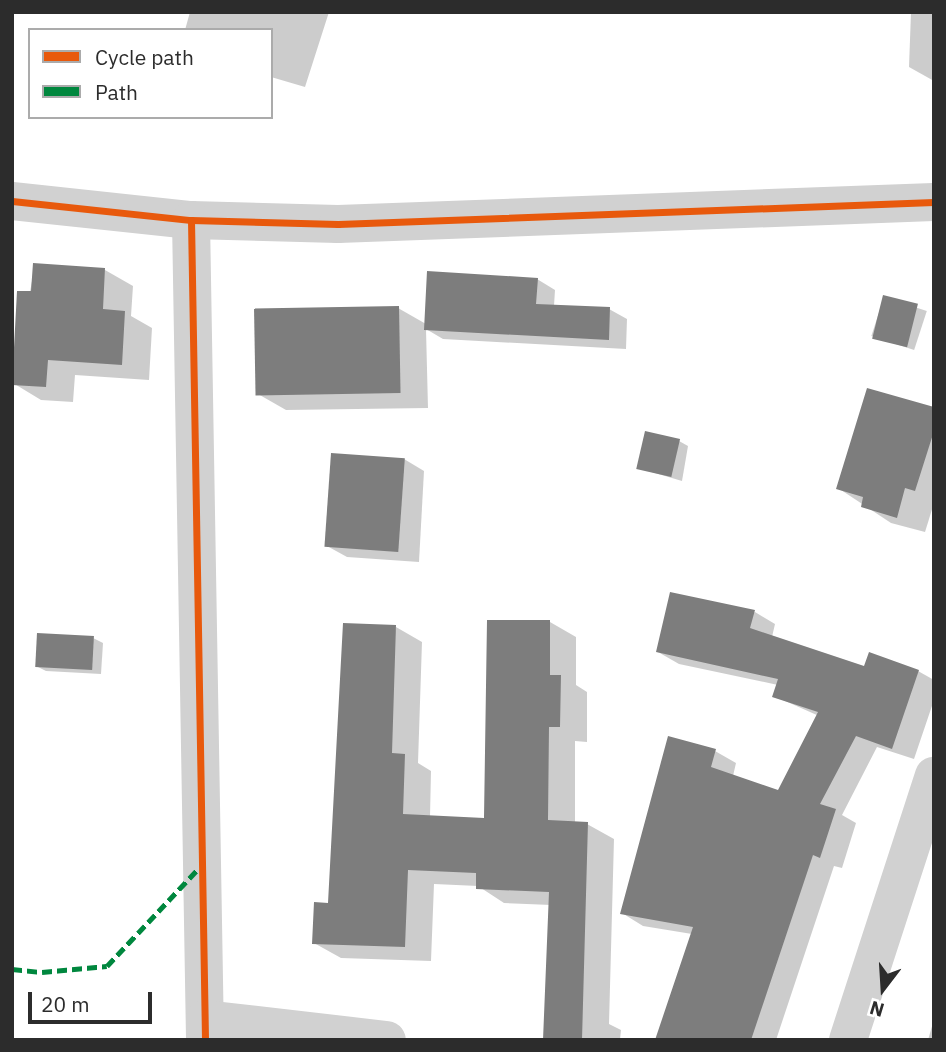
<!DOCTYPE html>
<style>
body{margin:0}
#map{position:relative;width:946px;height:1052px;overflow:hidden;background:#fff;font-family:"IBM Plex Sans",sans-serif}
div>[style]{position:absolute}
.shadow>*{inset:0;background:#0003;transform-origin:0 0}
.building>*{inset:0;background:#7d7d7d;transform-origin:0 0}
.minor>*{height:38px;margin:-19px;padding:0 19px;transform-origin:19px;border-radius:19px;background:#d1d1d1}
.quiet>*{height:5px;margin-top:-2.5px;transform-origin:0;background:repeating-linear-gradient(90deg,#00873e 0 10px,transparent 0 15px)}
.cycleway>*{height:7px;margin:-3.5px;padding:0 3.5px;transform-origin:3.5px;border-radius:3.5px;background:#e8590c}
span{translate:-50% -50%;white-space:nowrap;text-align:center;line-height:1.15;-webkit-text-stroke:7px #fff;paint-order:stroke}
.frame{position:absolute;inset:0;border:14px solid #2c2c2c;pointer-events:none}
.legend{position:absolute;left:28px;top:28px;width:245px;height:91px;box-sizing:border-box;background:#fff;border:2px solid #ababab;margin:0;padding:9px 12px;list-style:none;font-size:21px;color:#2c2c2c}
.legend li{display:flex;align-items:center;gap:14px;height:35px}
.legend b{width:35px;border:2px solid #ababab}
.north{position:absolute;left:848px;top:954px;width:70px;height:70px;-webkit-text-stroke:5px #fff;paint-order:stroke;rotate:197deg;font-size:19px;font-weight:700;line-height:28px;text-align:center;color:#2c2c2c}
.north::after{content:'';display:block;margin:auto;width:24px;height:32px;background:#2c2c2c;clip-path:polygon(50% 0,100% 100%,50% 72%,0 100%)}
.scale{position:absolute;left:28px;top:992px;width:124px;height:32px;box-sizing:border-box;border:4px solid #2c2c2c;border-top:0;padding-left:9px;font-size:21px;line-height:24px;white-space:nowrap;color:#2c2c2c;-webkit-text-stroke:5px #fff;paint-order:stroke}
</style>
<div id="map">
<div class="shadow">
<i style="clip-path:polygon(190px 12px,329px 12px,305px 87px,271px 77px,271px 30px,185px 30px)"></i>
<i style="clip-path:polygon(911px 12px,934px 12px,934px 81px,909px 67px)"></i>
<i style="clip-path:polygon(35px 265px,105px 270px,133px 286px,131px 316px,152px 328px,149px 380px,75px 375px,73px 402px,41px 400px,13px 383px)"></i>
<i style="clip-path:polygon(537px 279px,555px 290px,554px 306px,609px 309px,627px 319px,626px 349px,443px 339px,426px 329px,428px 408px,286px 410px,258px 394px,398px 308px,426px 324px)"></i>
<i style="left:884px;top:297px;width:45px;height:41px;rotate:18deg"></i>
<i style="clip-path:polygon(934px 409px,934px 503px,925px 532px,891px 523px,838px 488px)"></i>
<i style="clip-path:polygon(679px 441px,688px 446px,682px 481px,638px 468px)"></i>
<i style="clip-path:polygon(404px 459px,424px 471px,419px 562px,347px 557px,327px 546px)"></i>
<i style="clip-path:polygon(755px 612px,775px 624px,772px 637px,865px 668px,918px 671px,934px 680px,934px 700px,914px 759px,877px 747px,842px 815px,856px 823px,842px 868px,834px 866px,776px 1040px,658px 1040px,692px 934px,643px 926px,622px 913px,715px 751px,736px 763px,733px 776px,779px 793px,819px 716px,774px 696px,778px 685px,679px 664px,658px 652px)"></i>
<i style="clip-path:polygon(550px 622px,576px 637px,576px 685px,587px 692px,587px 742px,575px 741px,575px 823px,587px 824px,614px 839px,609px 1024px,621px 1030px,620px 1040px,544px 1040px,551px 905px,504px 903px,478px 886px,434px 884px,431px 961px,341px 958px,314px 943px,330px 904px,396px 627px,422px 642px,418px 763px,431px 771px,430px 817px,486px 820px)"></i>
<i style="clip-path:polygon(93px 638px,103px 643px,101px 674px,46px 671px,36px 666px)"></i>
<i style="clip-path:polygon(933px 1023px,934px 1040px,928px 1040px)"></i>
</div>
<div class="building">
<i style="clip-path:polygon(33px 263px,105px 268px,103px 309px,125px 311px,122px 365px,48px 360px,46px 387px,12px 385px,17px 291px,31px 291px)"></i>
<i style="clip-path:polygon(427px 271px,538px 278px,536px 304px,610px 307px,609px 340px,424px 330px)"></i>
<i style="left:883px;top:295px;width:36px;height:45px;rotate:14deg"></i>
<i style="left:399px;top:306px;width:87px;height:145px;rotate:89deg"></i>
<i style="clip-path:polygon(867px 388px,934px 407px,934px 431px,915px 491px,905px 488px,897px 518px,861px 507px,863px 497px,836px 489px)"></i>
<i style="left:645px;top:431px;width:36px;height:39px;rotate:13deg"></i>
<i style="left:331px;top:453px;width:74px;height:94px;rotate:4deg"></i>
<i style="clip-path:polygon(670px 592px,755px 610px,750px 628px,864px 666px,869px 652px,919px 670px,892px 749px,856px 736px,820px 804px,836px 809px,820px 858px,813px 855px,751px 1040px,655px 1040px,693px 927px,620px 914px,668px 736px,716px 749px,711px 767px,778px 790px,818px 712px,772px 697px,778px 679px,656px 652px)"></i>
<i style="clip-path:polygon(487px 620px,550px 620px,550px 675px,561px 675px,560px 727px,549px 727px,548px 820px,588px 822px,582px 1040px,543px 1040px,549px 892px,476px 889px,476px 873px,408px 870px,405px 947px,312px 944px,314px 902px,328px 903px,343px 623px,396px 625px,392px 753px,405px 754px,403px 814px,484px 818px)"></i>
<i style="left:37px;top:633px;width:57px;height:34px;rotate:3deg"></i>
</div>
<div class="minor">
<i style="left:12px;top:201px;width:180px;rotate:6.1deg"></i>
<i style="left:191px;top:220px;width:147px;rotate:1.6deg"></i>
<i style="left:338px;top:224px;width:596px;rotate:-2.11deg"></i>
<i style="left:191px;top:220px;width:820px;rotate:89.02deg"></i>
<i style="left:205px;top:1019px;width:183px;rotate:6.6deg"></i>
<i style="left:848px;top:1040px;width:278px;rotate:-72deg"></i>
</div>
<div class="quiet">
<i style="left:12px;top:969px;width:30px;rotate:6deg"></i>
<i style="left:42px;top:972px;width:65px;rotate:-5.3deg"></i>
<i style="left:107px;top:966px;width:134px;rotate:-46.8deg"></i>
</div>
<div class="cycleway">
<i style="left:12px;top:201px;width:180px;rotate:6.1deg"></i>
<i style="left:191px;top:220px;width:147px;rotate:1.6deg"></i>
<i style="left:338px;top:224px;width:596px;rotate:-2.11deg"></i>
<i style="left:191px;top:220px;width:820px;rotate:89.02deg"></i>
</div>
<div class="frame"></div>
<ul class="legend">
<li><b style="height:9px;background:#e8590c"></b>Cycle path</li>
<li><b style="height:9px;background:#00873e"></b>Path</li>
</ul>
<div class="north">N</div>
<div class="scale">20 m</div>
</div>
